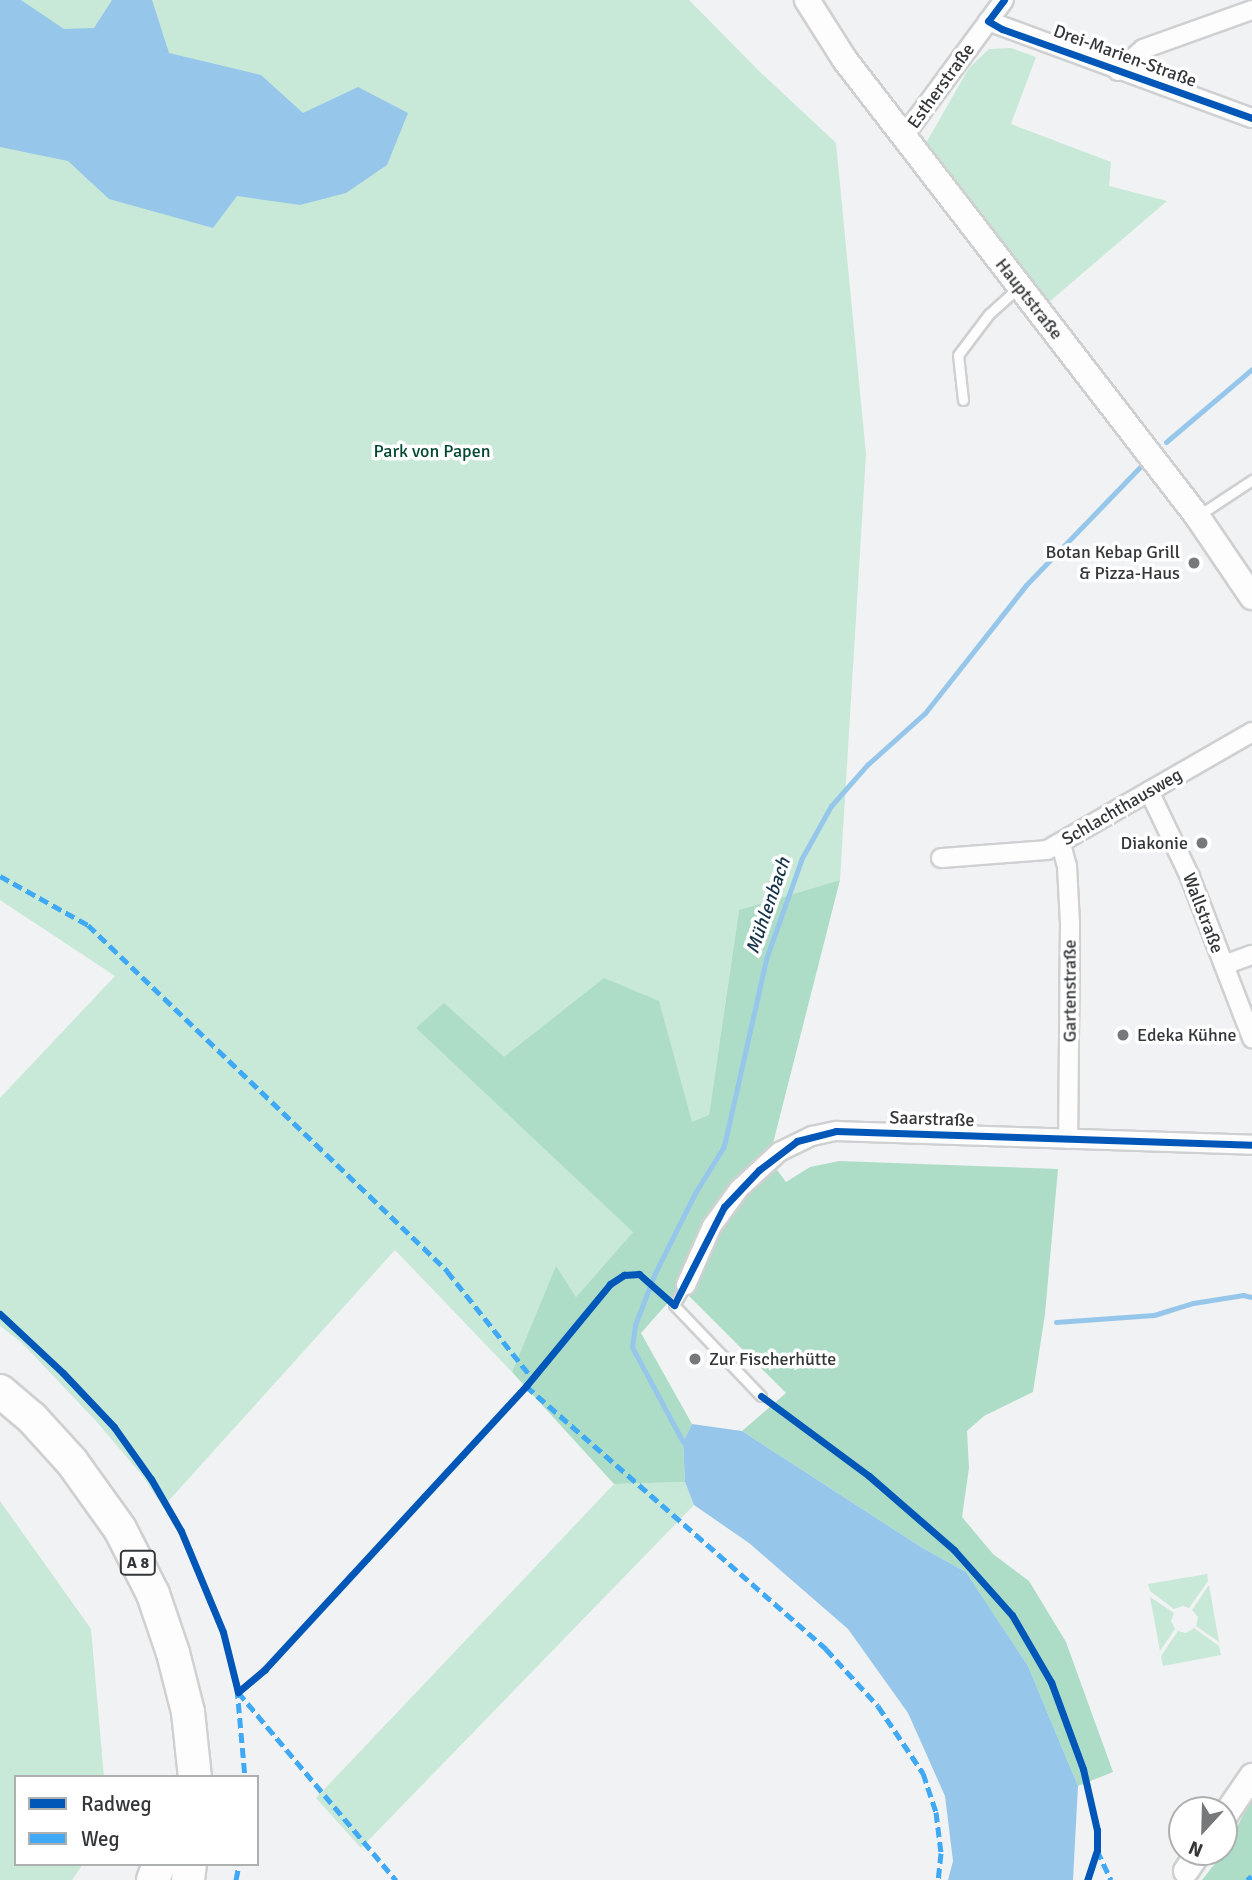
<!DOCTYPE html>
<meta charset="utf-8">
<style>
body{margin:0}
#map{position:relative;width:1252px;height:1880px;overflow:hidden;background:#f1f2f4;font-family:Signika,sans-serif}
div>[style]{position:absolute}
.green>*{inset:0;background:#c8e8d8}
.forest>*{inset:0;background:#adddc7}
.water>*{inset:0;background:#96c7eb}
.stream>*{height:5px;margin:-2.5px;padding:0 2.5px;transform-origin:2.5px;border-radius:2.5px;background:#96c7eb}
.roads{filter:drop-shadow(2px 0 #cfd0d1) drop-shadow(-2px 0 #cfd0d1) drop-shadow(0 2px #cfd0d1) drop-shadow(0 -2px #cfd0d1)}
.lane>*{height:9px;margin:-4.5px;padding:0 4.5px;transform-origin:4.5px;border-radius:4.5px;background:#fdfdfd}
.street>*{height:18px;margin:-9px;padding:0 9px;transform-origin:9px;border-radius:9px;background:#fdfdfd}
.secondary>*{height:24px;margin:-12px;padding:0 12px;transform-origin:12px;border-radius:12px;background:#fdfdfd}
.highway>*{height:32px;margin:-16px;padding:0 16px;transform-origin:16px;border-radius:16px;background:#fdfdfd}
.quiet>*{height:5px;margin-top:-2.5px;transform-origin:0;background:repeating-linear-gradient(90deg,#3fa9f5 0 10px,transparent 0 15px)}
.cycleway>*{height:7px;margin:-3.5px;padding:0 3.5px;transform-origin:3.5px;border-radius:3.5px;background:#0057b8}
.dots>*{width:19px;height:19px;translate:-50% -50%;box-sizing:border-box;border:4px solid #fff;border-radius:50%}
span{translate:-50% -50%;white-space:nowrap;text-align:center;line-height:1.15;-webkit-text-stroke:7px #fff;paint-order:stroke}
.shield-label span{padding:2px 5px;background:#fff;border:2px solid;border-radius:5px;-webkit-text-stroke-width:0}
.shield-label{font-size:16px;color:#353638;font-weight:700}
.street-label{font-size:18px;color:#353638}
.park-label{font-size:18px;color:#004930}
.poi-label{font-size:18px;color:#353638}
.right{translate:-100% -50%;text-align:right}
.left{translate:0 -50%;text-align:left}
.water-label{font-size:19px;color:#143248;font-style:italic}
.legend{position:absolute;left:14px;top:1775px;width:245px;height:91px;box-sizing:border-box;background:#fff;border:2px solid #aeafaf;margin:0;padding:9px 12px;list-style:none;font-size:21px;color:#353638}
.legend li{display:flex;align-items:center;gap:14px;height:35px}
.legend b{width:35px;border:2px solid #aeafaf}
.north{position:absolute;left:1168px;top:1796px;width:70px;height:70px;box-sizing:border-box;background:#fff;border:2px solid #aeafaf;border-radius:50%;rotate:202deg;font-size:19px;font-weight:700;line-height:28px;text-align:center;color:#353638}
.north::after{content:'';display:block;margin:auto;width:24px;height:32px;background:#77787a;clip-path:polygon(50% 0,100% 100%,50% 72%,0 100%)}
</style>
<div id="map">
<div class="green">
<i style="clip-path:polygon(0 0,689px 0,760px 72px,836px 143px,866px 454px,840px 880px,739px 910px,709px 1115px,633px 1232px,576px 1297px,556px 1267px,512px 1372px,395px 1250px,163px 1507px,142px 1475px,96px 1421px,22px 1343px,0 1326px,0 1098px,115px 976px,0 900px)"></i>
<i style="clip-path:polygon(1011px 48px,1036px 57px,1011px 124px,1111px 162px,1109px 186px,1167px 201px,1049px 302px,926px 143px,969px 68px,989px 49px)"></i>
<i style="clip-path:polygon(685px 1482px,694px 1505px,361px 1848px,316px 1798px,614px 1484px)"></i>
<i style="clip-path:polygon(0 1501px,91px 1629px,104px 1777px,16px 1777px,16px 1864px,83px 1864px,72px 1880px,0 1880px)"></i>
<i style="clip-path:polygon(1207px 1574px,1208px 1581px,1189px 1608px,1183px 1606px,1174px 1609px,1150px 1591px,1148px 1584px)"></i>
<i style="clip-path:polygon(1209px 1585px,1219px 1642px,1196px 1626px,1198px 1617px,1192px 1610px)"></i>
<i style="clip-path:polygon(1150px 1597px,1174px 1613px,1171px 1621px,1175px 1629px,1160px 1651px)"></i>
<i style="clip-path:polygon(1194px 1628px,1219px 1646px,1221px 1655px,1163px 1666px,1161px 1656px,1178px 1631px,1186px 1633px)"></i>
</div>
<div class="forest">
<i style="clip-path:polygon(840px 880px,769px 1159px,786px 1182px,810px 1167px,839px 1161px,1058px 1169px,1045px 1314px,1033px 1392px,984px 1416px,967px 1431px,969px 1468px,962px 1517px,993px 1554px,1029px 1581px,1066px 1642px,1113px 1772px,1078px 1786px,1028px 1666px,966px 1572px,921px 1547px,742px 1431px,786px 1393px,681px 1288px,641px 1333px,692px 1424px,683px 1442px,685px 1482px,614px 1484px,512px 1372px,556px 1266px,576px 1297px,633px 1232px,416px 1028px,444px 1003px,504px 1057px,604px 978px,659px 1001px,692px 1122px,709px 1115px,739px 910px)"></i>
<i style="clip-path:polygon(1252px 1798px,1252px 1880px,1202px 1880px,1224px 1852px)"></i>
</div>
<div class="water">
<i style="clip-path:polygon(0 0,21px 0,64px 29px,94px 28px,112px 0,152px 0,169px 53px,261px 75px,303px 113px,358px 87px,408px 113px,387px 165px,346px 193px,300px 205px,237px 196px,213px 228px,109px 199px,68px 161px,0 147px)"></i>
<i style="clip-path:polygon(692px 1424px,742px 1431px,921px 1547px,966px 1572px,1028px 1666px,1078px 1786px,1073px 1880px,948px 1880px,953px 1861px,945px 1796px,908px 1713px,848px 1629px,749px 1543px,694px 1505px,685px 1482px,683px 1442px)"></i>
</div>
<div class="stream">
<i style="left:1166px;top:442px;width:113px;rotate:-40.3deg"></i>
<i style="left:1056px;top:1322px;width:98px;rotate:-4.1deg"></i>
<i style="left:1154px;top:1315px;width:41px;rotate:-17.1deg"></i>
<i style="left:1193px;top:1303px;width:51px;rotate:-9.1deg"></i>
<i style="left:1243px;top:1295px;width:9px;rotate:13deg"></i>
<i style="left:683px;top:1442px;width:108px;rotate:-118.2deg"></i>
<i style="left:632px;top:1347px;width:22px;rotate:-82deg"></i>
<i style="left:635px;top:1325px;width:56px;rotate:-69deg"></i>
<i style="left:655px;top:1273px;width:89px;rotate:-63.4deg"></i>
<i style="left:695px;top:1193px;width:55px;rotate:-58.3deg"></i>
<i style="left:724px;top:1146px;width:192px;rotate:-77.3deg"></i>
<i style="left:766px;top:959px;width:107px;rotate:-70.4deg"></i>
<i style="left:802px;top:858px;width:60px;rotate:-60.9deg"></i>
<i style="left:831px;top:806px;width:55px;rotate:-48.7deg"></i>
<i style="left:867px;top:765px;width:78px;rotate:-41.9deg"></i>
<i style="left:925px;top:713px;width:163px;rotate:-51.7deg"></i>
<i style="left:1026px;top:585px;width:163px;rotate:-46deg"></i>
</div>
<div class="roads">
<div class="lane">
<i style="left:963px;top:400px;width:45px;rotate:-96.3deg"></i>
<i style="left:958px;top:355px;width:51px;rotate:-52.9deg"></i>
<i style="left:989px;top:314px;width:39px;rotate:-42deg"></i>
<i style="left:1199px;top:515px;width:64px;rotate:-33.4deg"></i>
<i style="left:686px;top:1285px;width:23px;rotate:121deg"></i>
<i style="left:674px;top:1305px;width:126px;rotate:46.3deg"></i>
</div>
<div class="street">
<i style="left:988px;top:21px;width:281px;rotate:20.2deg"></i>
<i style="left:1118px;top:71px;width:33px;rotate:-41deg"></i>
<i style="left:1143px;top:49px;width:116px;rotate:-19.7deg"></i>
<i style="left:903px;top:137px;width:170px;rotate:-53.6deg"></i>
<i style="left:1149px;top:791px;width:95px;rotate:64.5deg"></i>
<i style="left:1190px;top:877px;width:173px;rotate:68.9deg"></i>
<i style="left:1061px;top:844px;width:23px;rotate:75deg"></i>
<i style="left:1067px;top:866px;width:57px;rotate:87deg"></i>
<i style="left:1070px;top:923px;width:216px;rotate:90.5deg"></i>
<i style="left:941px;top:858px;width:106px;rotate:-4.3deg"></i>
<i style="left:1047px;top:850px;width:237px;rotate:-29.9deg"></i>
<i style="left:1224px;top:965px;width:30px;rotate:-20deg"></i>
<i style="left:686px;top:1285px;width:64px;rotate:-66.2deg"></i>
<i style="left:712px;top:1226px;width:46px;rotate:-53.9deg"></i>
<i style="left:739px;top:1189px;width:54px;rotate:-42.8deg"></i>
<i style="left:779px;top:1152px;width:37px;rotate:-26deg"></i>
<i style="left:812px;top:1136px;width:25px;rotate:-12deg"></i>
<i style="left:836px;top:1131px;width:416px;rotate:1.9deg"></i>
</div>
<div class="secondary">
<i style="left:807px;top:0;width:71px;rotate:57.7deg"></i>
<i style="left:845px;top:60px;width:576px;rotate:52.33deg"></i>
<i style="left:1197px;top:516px;width:98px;rotate:55.8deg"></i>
<i style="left:1224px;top:1817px;width:50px;rotate:-55.7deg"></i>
<i style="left:1186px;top:1871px;width:23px;rotate:-56deg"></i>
</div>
<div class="highway">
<i style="left:0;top:1391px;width:42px;rotate:40.2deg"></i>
<i style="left:32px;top:1418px;width:59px;rotate:47.7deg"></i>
<i style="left:72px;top:1462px;width:82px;rotate:54.4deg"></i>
<i style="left:120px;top:1529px;width:73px;rotate:63.1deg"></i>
<i style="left:153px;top:1594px;width:62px;rotate:71.3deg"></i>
<i style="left:173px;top:1653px;width:61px;rotate:75.7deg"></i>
<i style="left:188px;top:1712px;width:65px;rotate:83.9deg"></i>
<i style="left:153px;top:1880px;width:17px;rotate:-69deg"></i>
<i style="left:188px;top:1880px;width:16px;rotate:-83deg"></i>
</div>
</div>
<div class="quiet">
<i style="left:0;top:876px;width:101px;rotate:29.1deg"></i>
<i style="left:88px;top:925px;width:499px;rotate:43.9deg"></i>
<i style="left:447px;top:1271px;width:137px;rotate:51.5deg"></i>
<i style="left:526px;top:1386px;width:399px;rotate:41.2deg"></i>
<i style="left:826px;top:1649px;width:77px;rotate:47.6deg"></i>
<i style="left:878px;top:1706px;width:81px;rotate:56.1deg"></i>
<i style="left:923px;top:1773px;width:41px;rotate:71.6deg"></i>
<i style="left:936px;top:1812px;width:41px;rotate:83deg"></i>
<i style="left:941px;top:1853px;width:27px;rotate:96deg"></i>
<i style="left:237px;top:1688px;width:89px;rotate:84.9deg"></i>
<i style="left:238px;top:1692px;width:246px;rotate:50deg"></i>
<i style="left:1097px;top:1850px;width:33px;rotate:65deg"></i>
<i style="left:236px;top:1880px;width:16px;rotate:-79deg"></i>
<i style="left:1247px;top:1880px;width:6px;rotate:-39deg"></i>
</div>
<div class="cycleway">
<i style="left:1004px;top:0;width:26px;rotate:127deg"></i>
<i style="left:988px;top:21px;width:16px;rotate:30deg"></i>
<i style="left:1002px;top:29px;width:265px;rotate:19.6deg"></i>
<i style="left:0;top:1314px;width:86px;rotate:43.1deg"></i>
<i style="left:63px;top:1373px;width:74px;rotate:46.6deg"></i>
<i style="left:114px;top:1427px;width:64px;rotate:54.6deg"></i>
<i style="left:151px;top:1479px;width:60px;rotate:60deg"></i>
<i style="left:181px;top:1531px;width:109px;rotate:67.4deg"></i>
<i style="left:223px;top:1632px;width:62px;rotate:76deg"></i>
<i style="left:238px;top:1692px;width:35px;rotate:-40deg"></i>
<i style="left:265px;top:1669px;width:385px;rotate:-47.3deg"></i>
<i style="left:526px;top:1386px;width:132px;rotate:-50.5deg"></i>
<i style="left:610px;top:1284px;width:17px;rotate:-33deg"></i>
<i style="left:624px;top:1275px;width:15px;rotate:-4deg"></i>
<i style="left:639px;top:1274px;width:47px;rotate:41.5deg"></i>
<i style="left:674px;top:1305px;width:110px;rotate:-63deg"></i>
<i style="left:724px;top:1207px;width:51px;rotate:-46.6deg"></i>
<i style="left:759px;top:1170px;width:48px;rotate:-37.3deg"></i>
<i style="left:797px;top:1141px;width:40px;rotate:-14.4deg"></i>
<i style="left:836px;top:1131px;width:416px;rotate:1.9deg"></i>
<i style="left:761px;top:1396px;width:134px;rotate:36.5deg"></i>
<i style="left:869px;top:1476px;width:113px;rotate:41deg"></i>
<i style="left:954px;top:1550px;width:87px;rotate:48.3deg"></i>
<i style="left:1012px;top:1615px;width:78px;rotate:59.8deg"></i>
<i style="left:1051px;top:1682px;width:93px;rotate:69.8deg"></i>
<i style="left:1083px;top:1769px;width:63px;rotate:77.1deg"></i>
<i style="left:1097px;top:1830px;width:20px;rotate:90deg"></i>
<i style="left:1097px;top:1850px;width:32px;rotate:108deg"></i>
</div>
<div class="dots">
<i style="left:1194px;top:563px;background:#77787a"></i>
<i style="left:1202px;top:843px;background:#77787a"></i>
<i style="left:1123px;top:1035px;background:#77787a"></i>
<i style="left:695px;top:1359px;background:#77787a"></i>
</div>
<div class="shield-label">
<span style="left:138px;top:1563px">A 8</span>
</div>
<div class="street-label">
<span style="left:1125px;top:56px;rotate:20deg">Drei-Marien-Straße</span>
<span style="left:941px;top:86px;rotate:-54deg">Estherstraße</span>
<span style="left:1029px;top:299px;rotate:52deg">Hauptstraße</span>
<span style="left:1122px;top:807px;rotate:-30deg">Schlachthausweg</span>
<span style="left:1203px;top:913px;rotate:69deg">Wallstraße</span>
<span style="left:1070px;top:991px;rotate:-90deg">Gartenstraße</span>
<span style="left:932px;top:1119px;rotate:2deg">Saarstraße</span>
</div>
<div class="park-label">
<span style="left:432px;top:451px">Park von Papen</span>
</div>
<div class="poi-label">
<span class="right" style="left:1180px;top:563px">Botan Kebap Grill<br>&amp; Pizza-Haus</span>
<span class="right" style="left:1188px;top:843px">Diakonie</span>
<span class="left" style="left:1137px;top:1035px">Edeka Kühne</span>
<span class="left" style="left:709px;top:1359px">Zur Fischerhütte</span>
</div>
<div class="water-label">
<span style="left:769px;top:906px;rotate:-71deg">Mühlenbach</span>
</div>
<ul class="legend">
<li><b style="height:9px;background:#0057b8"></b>Radweg</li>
<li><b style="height:9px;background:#3fa9f5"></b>Weg</li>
</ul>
<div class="north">N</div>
</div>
